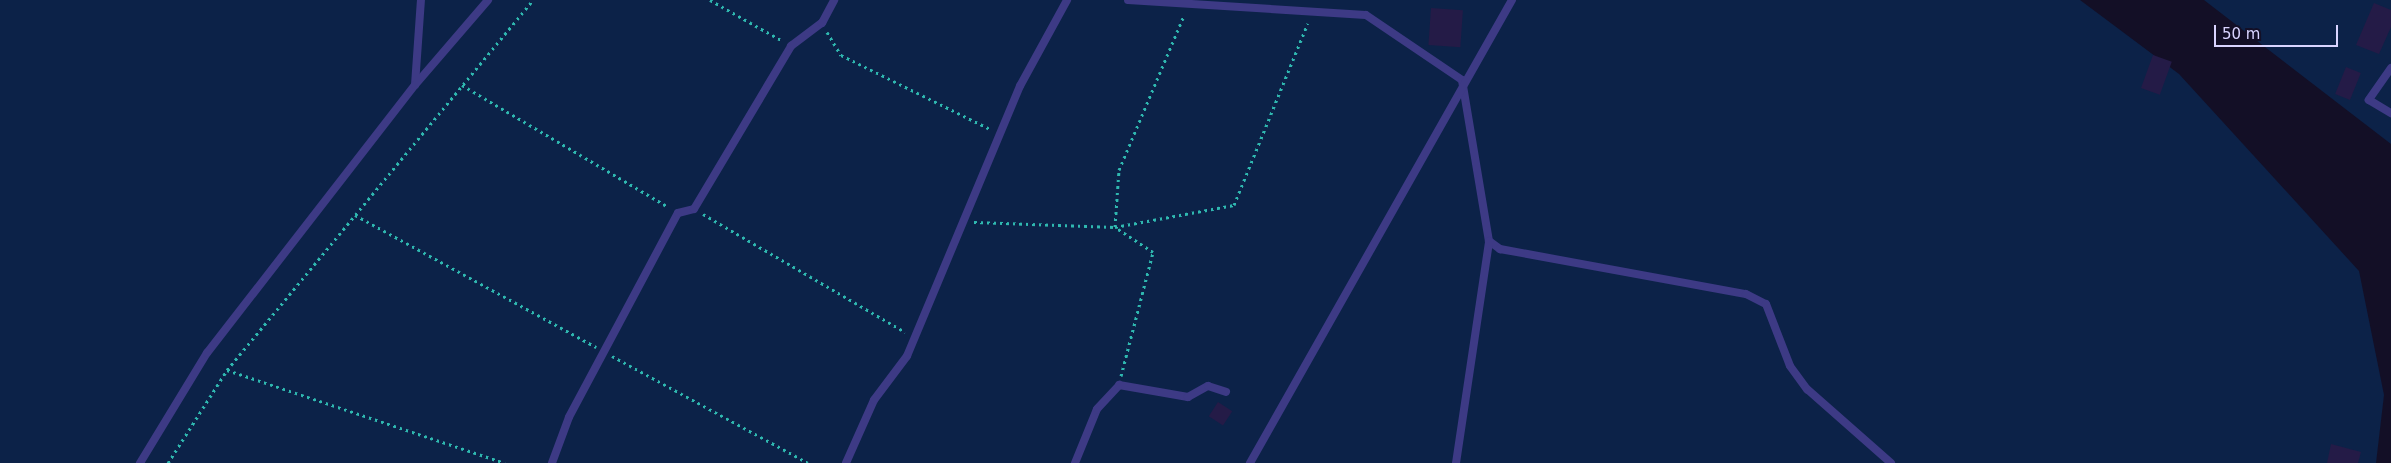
<!DOCTYPE html>
<style>
body{margin:0}
#map{position:relative;width:2391px;height:463px;overflow:hidden;background:#130f26;font-family:"DejaVu Sans",sans-serif}
div>[style]{position:absolute}
.water>*{inset:0;background:#0c2248}
.building>*{inset:0;background:#241b47;transform-origin:0 0}
.path>*{height:3px;margin-top:-1.5px;transform-origin:0;background:repeating-linear-gradient(90deg,#2fb8b0 0 2.5px,transparent 0 6.5px)}
.lane>*{height:8px;margin:-4px;padding:0 4px;transform-origin:4px;border-radius:4px;background:#3d3a85}
span{translate:-50% -50%;white-space:nowrap;text-align:center;line-height:1.15;-webkit-text-stroke:5px #130f26;paint-order:stroke}
.scale{position:absolute;left:2214px;top:25px;width:124px;height:22px;box-sizing:border-box;border:2px solid #d9d4ff;border-top:0;padding-left:6px;font-size:15px;line-height:18px;white-space:nowrap;color:#d9d4ff;-webkit-text-stroke:4px #130f26;paint-order:stroke}
</style>
<div id="map">
<div class="water">
<i style="clip-path:polygon(0 0,2080px 0,2179px 74px,2359px 271px,2384px 395px,2376px 463px,0 463px)"></i>
<i style="clip-path:polygon(2204px 0,2391px 0,2391px 144px)"></i>
</div>
<div class="building">
<i style="clip-path:polygon(2374px 3px,2391px 10px,2391px 27px,2379px 54px,2356px 45px)"></i>
<i style="left:1431px;top:8px;width:32px;height:37px;rotate:4deg"></i>
<i style="left:2153px;top:55px;width:20px;height:35px;rotate:20deg"></i>
<i style="left:2346px;top:67px;width:16px;height:29px;rotate:22deg"></i>
<i style="left:1218px;top:402px;width:17px;height:17px;rotate:33deg"></i>
<i style="clip-path:polygon(2331px 444px,2361px 452px,2358px 463px,2327px 463px)"></i>
</div>
<div class="path">
<i style="left:710px;top:0;width:81px;rotate:29.4deg"></i>
<i style="left:827px;top:32px;width:27px;rotate:59deg"></i>
<i style="left:841px;top:55px;width:166px;rotate:26.4deg"></i>
<i style="left:462px;top:85px;width:239px;rotate:30.6deg"></i>
<i style="left:703px;top:214px;width:234px;rotate:30.3deg"></i>
<i style="left:355px;top:215px;width:275px;rotate:28.7deg"></i>
<i style="left:974px;top:222px;width:141px;rotate:2deg"></i>
<i style="left:1115px;top:227px;width:57px;rotate:-86deg"></i>
<i style="left:1119px;top:170px;width:168px;rotate:-67.2deg"></i>
<i style="left:612px;top:356px;width:223px;rotate:28.6deg"></i>
<i style="left:227px;top:370px;width:480px;rotate:-50.4deg"></i>
<i style="left:1121px;top:376px;width:128px;rotate:-75.5deg"></i>
<i style="left:1153px;top:252px;width:45px;rotate:-146.7deg"></i>
<i style="left:1115px;top:227px;width:121px;rotate:-10.5deg"></i>
<i style="left:1234px;top:205px;width:196px;rotate:-67.9deg"></i>
<i style="left:168px;top:463px;width:110px;rotate:-57.6deg"></i>
<i style="left:227px;top:370px;width:293px;rotate:18.5deg"></i>
</div>
<div class="lane">
<i style="left:1128px;top:0;width:238px;rotate:3.6deg"></i>
<i style="left:1366px;top:15px;width:116px;rotate:34.1deg"></i>
<i style="left:1462px;top:80px;width:163px;rotate:80.5deg"></i>
<i style="left:1489px;top:241px;width:14px;rotate:36deg"></i>
<i style="left:1500px;top:249px;width:250px;rotate:10.4deg"></i>
<i style="left:1746px;top:294px;width:22px;rotate:27deg"></i>
<i style="left:1766px;top:304px;width:66px;rotate:68.8deg"></i>
<i style="left:1790px;top:366px;width:29px;rotate:54deg"></i>
<i style="left:1807px;top:389px;width:112px;rotate:41.4deg"></i>
<i style="left:2391px;top:68px;width:39px;rotate:125deg"></i>
<i style="left:2369px;top:100px;width:26px;rotate:31deg"></i>
<i style="left:415px;top:85px;width:85px;rotate:-86deg"></i>
<i style="left:140px;top:463px;width:129px;rotate:-58.7deg"></i>
<i style="left:207px;top:353px;width:339px;rotate:-52.2deg"></i>
<i style="left:415px;top:85px;width:112px;rotate:-49.3deg"></i>
<i style="left:552px;top:463px;width:49px;rotate:-69.7deg"></i>
<i style="left:569px;top:417px;width:231px;rotate:-61.9deg"></i>
<i style="left:678px;top:213px;width:16px;rotate:-14deg"></i>
<i style="left:694px;top:209px;width:190px;rotate:-59.2deg"></i>
<i style="left:791px;top:46px;width:39px;rotate:-37deg"></i>
<i style="left:822px;top:23px;width:26px;rotate:-62deg"></i>
<i style="left:846px;top:463px;width:69px;rotate:-66deg"></i>
<i style="left:874px;top:400px;width:55px;rotate:-53.1deg"></i>
<i style="left:907px;top:356px;width:293px;rotate:-67.3deg"></i>
<i style="left:1020px;top:86px;width:98px;rotate:-61.3deg"></i>
<i style="left:1075px;top:463px;width:58px;rotate:-67.8deg"></i>
<i style="left:1097px;top:409px;width:33px;rotate:-47deg"></i>
<i style="left:1119px;top:385px;width:70px;rotate:9.9deg"></i>
<i style="left:1188px;top:397px;width:23px;rotate:-29deg"></i>
<i style="left:1208px;top:386px;width:19px;rotate:18deg"></i>
<i style="left:1250px;top:463px;width:532px;rotate:-60.5deg"></i>
<i style="left:1456px;top:463px;width:224px;rotate:-81.5deg"></i>
</div>
<div class="scale">50 m</div>
</div>
